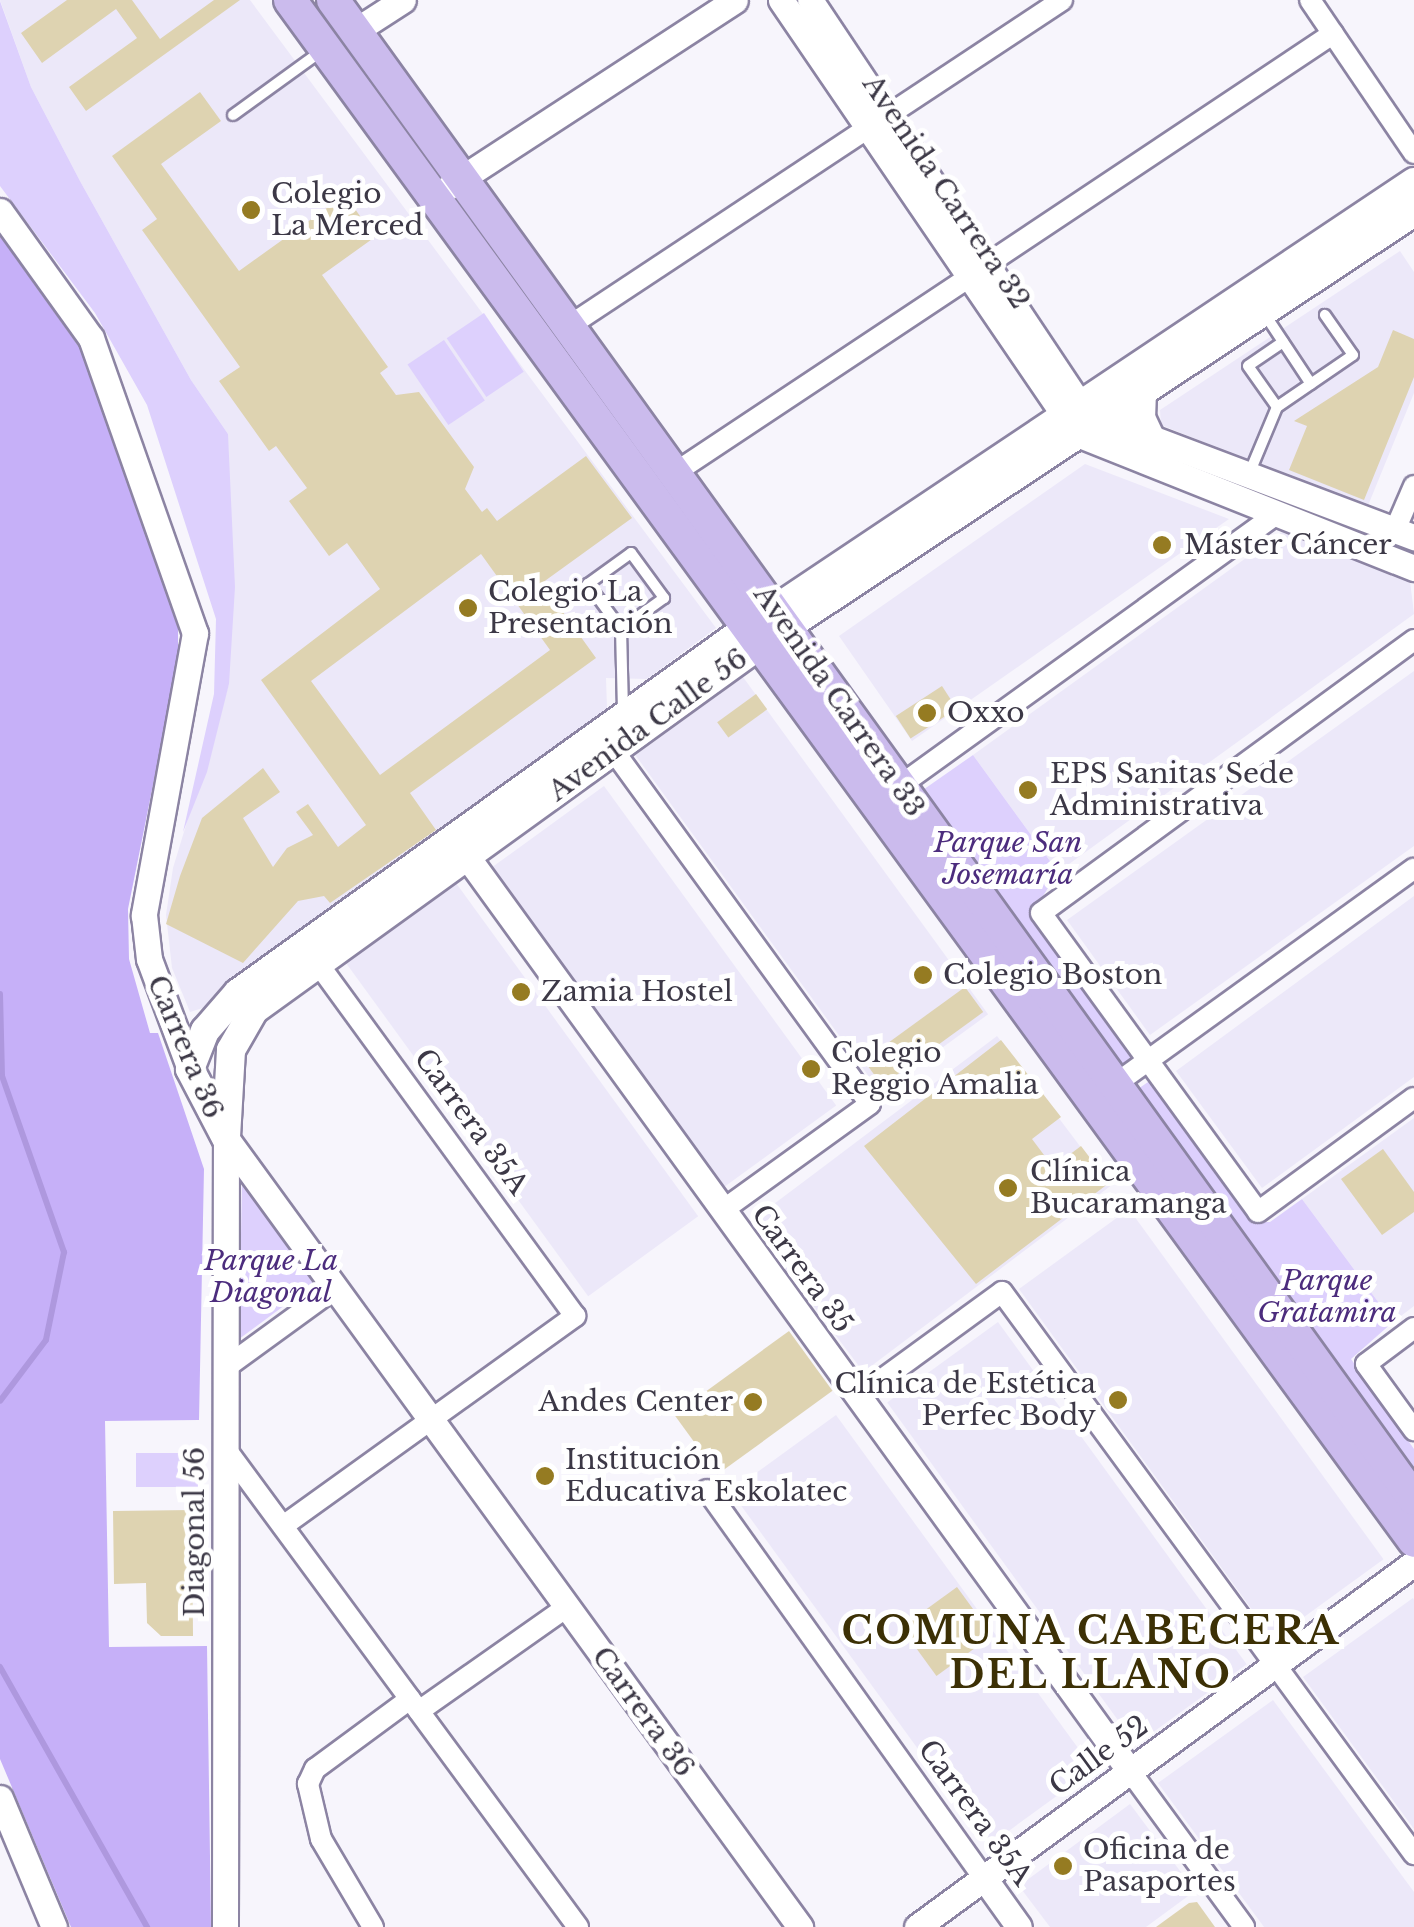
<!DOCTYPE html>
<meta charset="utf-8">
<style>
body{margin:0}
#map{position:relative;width:1414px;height:1927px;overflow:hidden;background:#f7f5fc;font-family:"Libre Baskerville",serif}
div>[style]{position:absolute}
.built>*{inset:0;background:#ece8f9;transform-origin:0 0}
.green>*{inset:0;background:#ddd0fd;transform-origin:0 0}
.forest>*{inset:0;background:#c6b0f8}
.stream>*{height:6px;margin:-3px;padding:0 3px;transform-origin:3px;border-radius:3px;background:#ae98de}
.building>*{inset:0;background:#ded3b1;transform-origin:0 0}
.roads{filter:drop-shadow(2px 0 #8c84a3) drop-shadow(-2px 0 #8c84a3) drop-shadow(0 2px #8c84a3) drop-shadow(0 -2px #8c84a3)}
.service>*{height:10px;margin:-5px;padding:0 5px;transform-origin:5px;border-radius:5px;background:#fff}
.minor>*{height:20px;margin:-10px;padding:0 10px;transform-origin:10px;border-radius:10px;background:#fff}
.tertiary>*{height:25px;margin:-12.5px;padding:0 12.5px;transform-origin:12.5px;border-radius:12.5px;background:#fff}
.secondary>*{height:28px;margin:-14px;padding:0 14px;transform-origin:14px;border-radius:14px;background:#fff}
.primary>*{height:32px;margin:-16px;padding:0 16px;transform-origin:16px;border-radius:16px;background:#cbbbed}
.dots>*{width:28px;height:28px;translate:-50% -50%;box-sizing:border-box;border:5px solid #fff;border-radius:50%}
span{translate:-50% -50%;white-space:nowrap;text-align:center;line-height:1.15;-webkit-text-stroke:10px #fff;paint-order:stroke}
.street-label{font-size:28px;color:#3c3846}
.poi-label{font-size:28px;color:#3c3846}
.left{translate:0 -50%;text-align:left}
.right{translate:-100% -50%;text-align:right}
.park-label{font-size:28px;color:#4c2c7d;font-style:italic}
.district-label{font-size:38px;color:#3c3005;font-weight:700;letter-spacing:2.5px}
</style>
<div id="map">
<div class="built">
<i style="clip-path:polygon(0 0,250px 0,716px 628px,647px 679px,606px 678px,607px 708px,206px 1007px,190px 1012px,172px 968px,166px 915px,173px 868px,229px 684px,228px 434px,191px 380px,80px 181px,31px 87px)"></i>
<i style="clip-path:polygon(1400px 251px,1414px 272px,1414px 393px,1367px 508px,1161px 425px,1160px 410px)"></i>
<i style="clip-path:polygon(1085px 464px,1229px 519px,912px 741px,839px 636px)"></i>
<i style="clip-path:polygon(1282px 532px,1410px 581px,1414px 614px,1058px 872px,973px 755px)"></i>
<i style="clip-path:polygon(1414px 671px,1414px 846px,1150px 1035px,1067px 920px)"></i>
<i style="left:743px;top:677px;width:417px;height:133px;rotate:54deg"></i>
<i style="left:604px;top:786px;width:395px;height:138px;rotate:54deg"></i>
<i style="left:456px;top:883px;width:412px;height:136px;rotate:54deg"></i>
<i style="clip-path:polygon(1414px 896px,1414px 1077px,1262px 1188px,1176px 1071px)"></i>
<i style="left:997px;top:1036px;width:188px;height:309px;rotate:53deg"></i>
<i style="clip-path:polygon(1414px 1118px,1414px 1306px,1393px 1322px,1302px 1199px)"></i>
<i style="left:1129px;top:1209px;width:433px;height:136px;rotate:54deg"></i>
<i style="left:998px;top:1322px;width:423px;height:137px;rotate:54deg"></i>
<i style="left:836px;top:1415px;width:438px;height:130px;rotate:54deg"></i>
<i style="clip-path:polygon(1413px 1598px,1414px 1600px,1414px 1829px,1303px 1677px)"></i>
<i style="clip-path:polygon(1273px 1700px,1414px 1892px,1414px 1927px,1264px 1927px,1158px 1783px)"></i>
<i style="clip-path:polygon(1130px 1804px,1195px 1891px,1146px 1927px,1050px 1927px,1019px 1886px)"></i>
</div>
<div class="green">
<i style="clip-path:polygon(0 1px,31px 87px,80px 181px,191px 380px,228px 434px,235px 587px,229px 684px,207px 772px,183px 832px,214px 694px,216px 619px,147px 405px,95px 313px,0 186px)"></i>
<i style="left:484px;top:313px;width:71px;height:45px;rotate:56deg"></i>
<i style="left:444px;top:340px;width:73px;height:44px;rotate:56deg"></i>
<i style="clip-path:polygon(973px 755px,1058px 872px,1033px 912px,1133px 1057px,1117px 1069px,920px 792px)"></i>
<i style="clip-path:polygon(1151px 1080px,1255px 1222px,1270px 1222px,1302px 1199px,1393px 1322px,1351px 1359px,1414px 1449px,1414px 1480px,1132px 1093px)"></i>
<i style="clip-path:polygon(242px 1182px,316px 1282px,239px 1339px)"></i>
<i style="left:198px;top:1453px;width:34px;height:62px;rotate:90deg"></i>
</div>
<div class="forest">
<i style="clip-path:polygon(0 236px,82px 351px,178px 628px,178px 661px,128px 909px,129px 959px,150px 1033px,158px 1033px,204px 1169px,199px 1420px,105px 1421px,109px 1647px,207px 1646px,211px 1927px,71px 1927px,0 1759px)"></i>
</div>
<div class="stream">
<i style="left:0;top:994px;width:82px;rotate:88.6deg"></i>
<i style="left:2px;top:1076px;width:187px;rotate:70.6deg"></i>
<i style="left:64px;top:1252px;width:90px;rotate:101.6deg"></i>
<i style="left:46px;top:1340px;width:76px;rotate:127deg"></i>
<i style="left:0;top:1667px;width:299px;rotate:60.5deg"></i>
</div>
<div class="building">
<i style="clip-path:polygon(67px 0,132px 0,160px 39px,214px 0,240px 0,86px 111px,69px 87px,137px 38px,116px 9px,42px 63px,21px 33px)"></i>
<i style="clip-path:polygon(evenodd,200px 92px,221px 121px,161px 164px,239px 271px,345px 195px,375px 237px,322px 275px,388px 367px,380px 373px,396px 395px,419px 392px,474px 467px,465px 489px,482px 512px,487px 508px,497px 521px,586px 456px,632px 518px,542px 583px,596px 658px,410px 793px,436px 830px,330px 903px,324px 896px,298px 901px,243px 963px,166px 924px,180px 876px,202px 818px,263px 768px,280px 792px,243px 818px,273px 867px,287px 848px,313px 835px,296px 812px,308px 804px,338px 847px,366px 825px,261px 680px,380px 589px,347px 543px,329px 556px,289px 501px,307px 488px,276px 446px,269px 451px,219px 381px,240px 367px,142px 230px,157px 219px,112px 156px,200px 92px,481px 554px,550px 650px,380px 775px,311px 681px,481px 554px)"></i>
<i style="clip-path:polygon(1393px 330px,1414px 339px,1414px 377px,1364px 500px,1289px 470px,1307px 426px,1294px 421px,1378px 367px)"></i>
<i style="left:942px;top:686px;width:27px;height:55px;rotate:57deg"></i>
<i style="left:756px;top:694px;width:19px;height:48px;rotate:54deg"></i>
<i style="left:965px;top:987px;width:31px;height:125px;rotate:54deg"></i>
<i style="clip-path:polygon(1001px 1040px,1061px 1117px,1032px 1139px,1053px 1167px,1081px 1146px,1109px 1183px,976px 1284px,864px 1146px)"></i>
<i style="clip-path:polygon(1383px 1149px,1414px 1192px,1414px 1212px,1382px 1235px,1341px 1179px)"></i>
<i style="left:789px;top:1331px;width:74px;height:142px;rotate:54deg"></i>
<i style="clip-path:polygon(192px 1510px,193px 1636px,161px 1636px,147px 1623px,146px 1583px,114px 1584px,113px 1511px)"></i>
<i style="left:957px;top:1587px;width:60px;height:69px;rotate:54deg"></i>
<i style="clip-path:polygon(1197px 1902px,1215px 1927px,1156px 1927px,1189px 1903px)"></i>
</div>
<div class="roads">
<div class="service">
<i style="left:233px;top:115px;width:107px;rotate:-35.9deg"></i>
<i style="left:1264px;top:313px;width:85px;rotate:56.5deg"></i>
<i style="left:1283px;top:342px;width:42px;rotate:145.6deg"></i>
<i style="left:1248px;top:366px;width:50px;rotate:54.7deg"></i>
<i style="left:1277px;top:407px;width:92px;rotate:-34.4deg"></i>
<i style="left:1353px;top:355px;width:49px;rotate:-125deg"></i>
<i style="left:1249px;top:474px;width:73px;rotate:-67.3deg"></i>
<i style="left:631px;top:553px;width:56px;rotate:53.7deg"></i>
<i style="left:664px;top:598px;width:53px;rotate:144.2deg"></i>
<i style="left:621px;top:629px;width:56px;rotate:-126.3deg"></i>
<i style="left:588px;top:584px;width:53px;rotate:-35.8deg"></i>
<i style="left:621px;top:629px;width:82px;rotate:88.6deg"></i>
</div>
<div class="minor">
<i style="left:1310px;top:0;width:185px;rotate:55.8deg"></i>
<i style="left:887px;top:116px;width:210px;rotate:-33.5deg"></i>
<i style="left:986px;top:265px;width:417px;rotate:-33.7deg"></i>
<i style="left:569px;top:326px;width:357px;rotate:-33.5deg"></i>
<i style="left:676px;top:472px;width:351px;rotate:-33.6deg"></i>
<i style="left:1395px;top:530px;width:48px;rotate:-66.6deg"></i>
<i style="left:1414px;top:640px;width:462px;rotate:143.8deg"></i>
<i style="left:1041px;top:913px;width:369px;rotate:54deg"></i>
<i style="left:1258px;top:1212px;width:193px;rotate:-36.2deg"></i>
<i style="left:613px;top:750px;width:437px;rotate:54deg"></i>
<i style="left:870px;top:1104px;width:181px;rotate:144.2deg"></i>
<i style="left:898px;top:787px;width:467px;rotate:-35.8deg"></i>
<i style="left:1114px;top:1085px;width:370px;rotate:-35.8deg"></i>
<i style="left:1414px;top:1328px;width:60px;rotate:143.1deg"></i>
<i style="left:1366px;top:1364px;width:82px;rotate:54deg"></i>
<i style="left:225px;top:1368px;width:136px;rotate:-36deg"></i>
<i style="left:858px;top:1397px;width:178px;rotate:-36.1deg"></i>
<i style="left:1002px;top:1292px;width:697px;rotate:53.76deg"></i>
<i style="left:225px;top:1448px;width:595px;rotate:53.61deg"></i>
<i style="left:707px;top:1490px;width:477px;rotate:54.5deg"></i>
<i style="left:283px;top:1526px;width:360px;rotate:-35.7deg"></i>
<i style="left:575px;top:1316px;width:437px;rotate:-126.1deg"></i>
<i style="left:419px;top:1711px;width:181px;rotate:-35.1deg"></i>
<i style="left:1130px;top:1771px;width:193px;rotate:53.8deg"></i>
<i style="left:373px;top:1927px;width:102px;rotate:-120.6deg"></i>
<i style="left:321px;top:1839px;width:57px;rotate:-103.3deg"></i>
<i style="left:308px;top:1784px;width:17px;rotate:-65deg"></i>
<i style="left:315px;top:1769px;width:118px;rotate:-36.4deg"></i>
</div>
<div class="tertiary">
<i style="left:781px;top:0;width:525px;rotate:55.7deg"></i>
<i style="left:1077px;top:434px;width:363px;rotate:21.7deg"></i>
<i style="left:810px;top:0;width:487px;rotate:56.3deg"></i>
<i style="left:1080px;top:405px;width:25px;rotate:34deg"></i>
<i style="left:1101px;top:419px;width:335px;rotate:20.7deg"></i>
<i style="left:355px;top:31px;width:57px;rotate:-32.9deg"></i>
<i style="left:450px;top:186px;width:340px;rotate:-33.1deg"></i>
<i style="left:0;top:211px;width:156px;rotate:54.4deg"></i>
<i style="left:91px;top:338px;width:313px;rotate:70.6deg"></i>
<i style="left:195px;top:633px;width:287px;rotate:100.3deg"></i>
<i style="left:144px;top:915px;width:44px;rotate:83.5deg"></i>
<i style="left:149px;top:959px;width:117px;rotate:69.6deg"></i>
<i style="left:455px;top:840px;width:1150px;rotate:54.06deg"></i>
<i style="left:226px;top:1138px;width:976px;rotate:53.96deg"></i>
<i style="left:0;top:1798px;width:140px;rotate:67.3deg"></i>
<i style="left:984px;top:1878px;width:60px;rotate:54.5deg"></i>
<i style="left:225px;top:1927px;width:789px;rotate:-89.93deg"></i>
<i style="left:917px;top:1927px;width:616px;rotate:-36.22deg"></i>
</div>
<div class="secondary">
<i style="left:1142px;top:391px;width:27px;rotate:92deg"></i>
<i style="left:1141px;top:418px;width:21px;rotate:65deg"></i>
<i style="left:226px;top:1137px;width:87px;rotate:-86.7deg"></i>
<i style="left:231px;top:1050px;width:46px;rotate:-60.1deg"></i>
<i style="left:254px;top:1010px;width:627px;rotate:-35.85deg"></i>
<i style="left:762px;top:643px;width:782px;rotate:-33.47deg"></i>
<i style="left:226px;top:1138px;width:78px;rotate:-117.6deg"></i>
<i style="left:190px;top:1069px;width:41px;rotate:-68.5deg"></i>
<i style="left:205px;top:1031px;width:50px;rotate:-49deg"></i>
<i style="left:238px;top:993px;width:629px;rotate:-35.61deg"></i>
<i style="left:749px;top:627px;width:800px;rotate:-33.79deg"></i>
</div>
<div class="primary">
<i style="left:290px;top:0;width:1907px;rotate:53.89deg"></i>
<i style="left:333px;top:0;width:1848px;rotate:54.2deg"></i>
</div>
</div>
<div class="dots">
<i style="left:251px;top:210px;background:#957b22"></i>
<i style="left:1162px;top:545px;background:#957b22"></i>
<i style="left:468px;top:608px;background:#957b22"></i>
<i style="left:927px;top:713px;background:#957b22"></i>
<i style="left:1028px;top:790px;background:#957b22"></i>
<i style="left:923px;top:975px;background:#957b22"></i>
<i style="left:521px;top:992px;background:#957b22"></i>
<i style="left:811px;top:1069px;background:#957b22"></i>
<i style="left:1008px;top:1188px;background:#957b22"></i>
<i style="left:1118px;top:1400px;background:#957b22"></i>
<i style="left:753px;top:1402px;background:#957b22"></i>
<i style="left:545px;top:1476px;background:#957b22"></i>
<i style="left:1063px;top:1866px;background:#957b22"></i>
</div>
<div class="street-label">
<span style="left:946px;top:192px;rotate:56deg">Avenida Carrera 32</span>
<span style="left:839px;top:701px;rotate:55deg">Avenida Carrera 33</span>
<span style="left:648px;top:725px;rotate:-36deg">Avenida Calle 56</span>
<span style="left:185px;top:1047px;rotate:67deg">Carrera 36</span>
<span style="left:471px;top:1122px;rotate:54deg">Carrera 35A</span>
<span style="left:802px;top:1269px;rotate:54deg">Carrera 35</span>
<span style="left:195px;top:1532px;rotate:-90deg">Diagonal 56</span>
<span style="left:643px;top:1712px;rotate:54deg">Carrera 36</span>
<span style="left:1099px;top:1756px;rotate:-36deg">Calle 52</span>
<span style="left:975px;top:1813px;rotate:54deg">Carrera 35A</span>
</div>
<div class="poi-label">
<span class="left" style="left:271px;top:210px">Colegio<br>La Merced</span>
<span class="left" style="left:1184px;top:545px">Máster Cáncer</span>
<span class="left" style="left:488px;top:608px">Colegio La<br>Presentación</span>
<span class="left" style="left:947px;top:713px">Oxxo</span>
<span class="left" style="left:1050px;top:790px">EPS Sanitas Sede<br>Administrativa</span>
<span class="left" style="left:943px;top:975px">Colegio Boston</span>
<span class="left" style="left:541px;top:992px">Zamia Hostel</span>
<span class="left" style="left:831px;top:1069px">Colegio<br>Reggio Amalia</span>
<span class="left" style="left:1030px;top:1188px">Clínica<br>Bucaramanga</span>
<span class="right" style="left:1096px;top:1400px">Clínica de Estética<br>Perfec Body</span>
<span class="right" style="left:733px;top:1402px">Andes Center</span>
<span class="left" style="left:565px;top:1476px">Institución<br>Educativa Eskolatec</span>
<span class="left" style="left:1083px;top:1866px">Oficina de<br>Pasaportes</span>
</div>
<div class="park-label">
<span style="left:1008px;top:859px">Parque San<br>Josemaría</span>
<span style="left:271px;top:1277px">Parque La<br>Diagonal</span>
<span style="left:1327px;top:1297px">Parque<br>Gratamira</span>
</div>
<div class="district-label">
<span style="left:1091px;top:1653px">COMUNA CABECERA<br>DEL LLANO</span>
</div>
</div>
